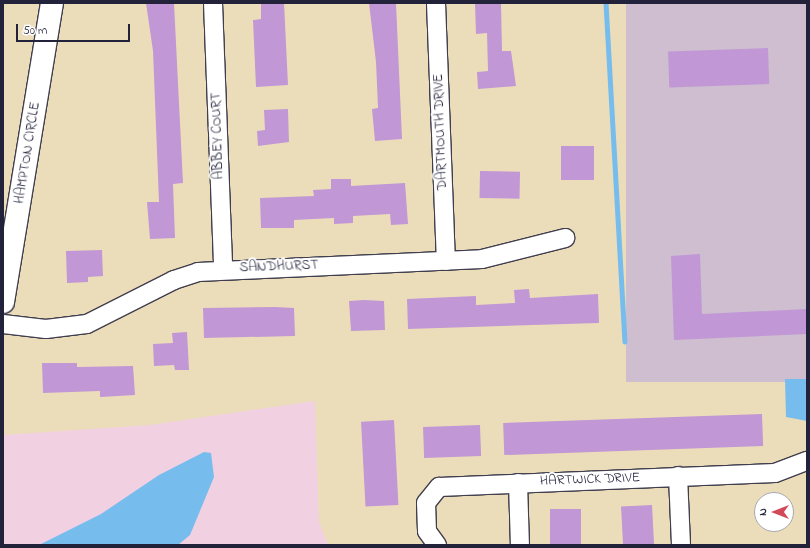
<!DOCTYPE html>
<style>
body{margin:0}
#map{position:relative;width:810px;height:548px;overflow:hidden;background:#ecddba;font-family:"Indie Flower",sans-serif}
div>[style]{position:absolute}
.built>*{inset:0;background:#f1d0e2}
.industrial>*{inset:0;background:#cebed0;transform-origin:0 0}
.water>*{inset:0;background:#76bced}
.stream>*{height:4.5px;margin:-2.25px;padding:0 2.25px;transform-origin:2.25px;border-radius:2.25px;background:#76bced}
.building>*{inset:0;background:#c197d5;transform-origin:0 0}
.roads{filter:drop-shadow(1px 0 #403e4e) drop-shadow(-1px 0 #403e4e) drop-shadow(0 1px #403e4e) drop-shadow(0 -1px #403e4e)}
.street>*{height:18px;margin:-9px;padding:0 9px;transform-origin:9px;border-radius:9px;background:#fff}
.secondary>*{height:22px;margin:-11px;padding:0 11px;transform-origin:11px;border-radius:11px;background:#fff}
span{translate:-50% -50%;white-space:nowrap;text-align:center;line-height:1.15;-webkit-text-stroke:4px #fff;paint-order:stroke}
.street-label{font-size:14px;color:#22223b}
.frame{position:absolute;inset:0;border:4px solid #22223b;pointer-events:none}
.north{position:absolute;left:754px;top:492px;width:40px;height:40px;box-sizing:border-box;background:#fff;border:1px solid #a7a7b1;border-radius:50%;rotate:270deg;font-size:11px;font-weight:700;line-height:16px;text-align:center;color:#22223b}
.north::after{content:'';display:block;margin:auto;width:14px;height:18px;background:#d1495b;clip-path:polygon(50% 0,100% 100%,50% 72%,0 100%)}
.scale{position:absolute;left:16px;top:24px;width:114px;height:18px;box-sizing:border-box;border:2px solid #22223b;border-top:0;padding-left:5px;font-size:12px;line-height:14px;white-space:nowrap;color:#22223b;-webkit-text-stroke:3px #fff;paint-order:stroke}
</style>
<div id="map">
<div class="built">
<i style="clip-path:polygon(315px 401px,319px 522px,328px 545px,3px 545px,3px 435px,150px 425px)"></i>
</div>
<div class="industrial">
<i style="left:626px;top:3px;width:181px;height:379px"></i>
</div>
<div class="water">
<i style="clip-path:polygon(785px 379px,807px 379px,807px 421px,786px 417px)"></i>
<i style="clip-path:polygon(204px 452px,211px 453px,214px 477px,190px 535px,178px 545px,39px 545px,101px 514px,159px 475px)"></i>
</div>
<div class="stream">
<i style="left:606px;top:3px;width:339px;rotate:86.8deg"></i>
</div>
<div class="building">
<i style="clip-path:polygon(146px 3px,174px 3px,183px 183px,173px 184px,175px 238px,150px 239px,147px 202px,159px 202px,153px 51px)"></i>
<i style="clip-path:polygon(261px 3px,284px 3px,288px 85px,256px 87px,253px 20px,261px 19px)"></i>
<i style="clip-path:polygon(369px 3px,396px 3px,402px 139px,375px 141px,372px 109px,378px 108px,376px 62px)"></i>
<i style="clip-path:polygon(475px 3px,501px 3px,502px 51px,511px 51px,516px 86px,478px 89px,477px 72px,488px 71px,487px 33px,476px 34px)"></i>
<i style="left:768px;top:48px;width:36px;height:100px;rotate:88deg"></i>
<i style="clip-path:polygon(288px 109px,289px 142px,258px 146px,257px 131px,265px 130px,264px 110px)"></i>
<i style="left:561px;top:146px;width:33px;height:34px"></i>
<i style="left:480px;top:171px;width:40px;height:27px;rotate:1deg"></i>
<i style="clip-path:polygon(331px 179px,351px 179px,351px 186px,405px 183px,408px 224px,391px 225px,390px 214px,353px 216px,353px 223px,334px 224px,334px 218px,294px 220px,294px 228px,261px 228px,260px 198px,314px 196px,313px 190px,331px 189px)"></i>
<i style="clip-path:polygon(102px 250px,103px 276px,88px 277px,88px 282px,67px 283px,66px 251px)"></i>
<i style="clip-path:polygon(700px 254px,702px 314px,807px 309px,807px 334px,674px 340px,671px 256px)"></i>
<i style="clip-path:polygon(529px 289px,530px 298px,598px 294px,599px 323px,408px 329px,407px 299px,476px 296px,476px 305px,515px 303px,514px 290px)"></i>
<i style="clip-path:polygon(364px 300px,384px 301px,385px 330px,351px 331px,349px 301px)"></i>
<i style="clip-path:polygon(275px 307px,294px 308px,295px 336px,204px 338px,203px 308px)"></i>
<i style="clip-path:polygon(187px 332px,189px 370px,175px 370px,174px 365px,154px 366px,153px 344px,173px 343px,172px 333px)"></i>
<i style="clip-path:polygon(42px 363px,77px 363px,77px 367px,133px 366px,135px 395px,100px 397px,100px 391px,43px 393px)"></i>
<i style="left:762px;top:414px;width:32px;height:259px;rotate:88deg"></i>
<i style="left:394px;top:420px;width:85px;height:33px;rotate:87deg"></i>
<i style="left:480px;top:425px;width:31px;height:57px;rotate:88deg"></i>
<i style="left:652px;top:505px;width:40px;height:31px;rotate:87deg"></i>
<i style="left:550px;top:509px;width:31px;height:36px"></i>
</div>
<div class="roads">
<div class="street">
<i style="left:213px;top:3px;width:266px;rotate:87.8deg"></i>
<i style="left:436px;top:3px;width:258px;rotate:87.8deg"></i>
<i style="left:3px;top:324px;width:43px;rotate:6.6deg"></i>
<i style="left:46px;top:329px;width:41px;rotate:-7deg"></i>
<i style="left:87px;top:324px;width:97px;rotate:-26.8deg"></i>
<i style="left:174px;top:280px;width:25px;rotate:-18deg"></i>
<i style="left:198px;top:272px;width:284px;rotate:-2.6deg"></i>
<i style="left:482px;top:259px;width:86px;rotate:-14.2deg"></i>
<i style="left:678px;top:476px;width:69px;rotate:87.5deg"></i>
<i style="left:518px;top:483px;width:62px;rotate:88.2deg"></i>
<i style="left:437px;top:545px;width:17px;rotate:-126deg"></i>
<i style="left:427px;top:531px;width:28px;rotate:-92deg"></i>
<i style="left:426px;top:503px;width:21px;rotate:-51deg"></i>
<i style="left:439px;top:487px;width:336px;rotate:-2.4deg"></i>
<i style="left:775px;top:473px;width:34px;rotate:-21deg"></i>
</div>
<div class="secondary">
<i style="left:3px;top:302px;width:303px;rotate:-80.7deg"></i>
</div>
</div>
<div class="street-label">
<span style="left:441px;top:132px;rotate:-92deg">DARTMOUTH DRIVE</span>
<span style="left:218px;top:136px;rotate:-92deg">ABBEY COURT</span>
<span style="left:28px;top:153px;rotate:-81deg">HAMPTON CIRCLE</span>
<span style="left:279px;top:267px;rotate:-2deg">SANDHURST</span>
<span style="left:590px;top:480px;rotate:-2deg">HARTWICK DRIVE</span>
</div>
<div class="frame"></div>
<div class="north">N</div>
<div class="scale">50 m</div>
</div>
